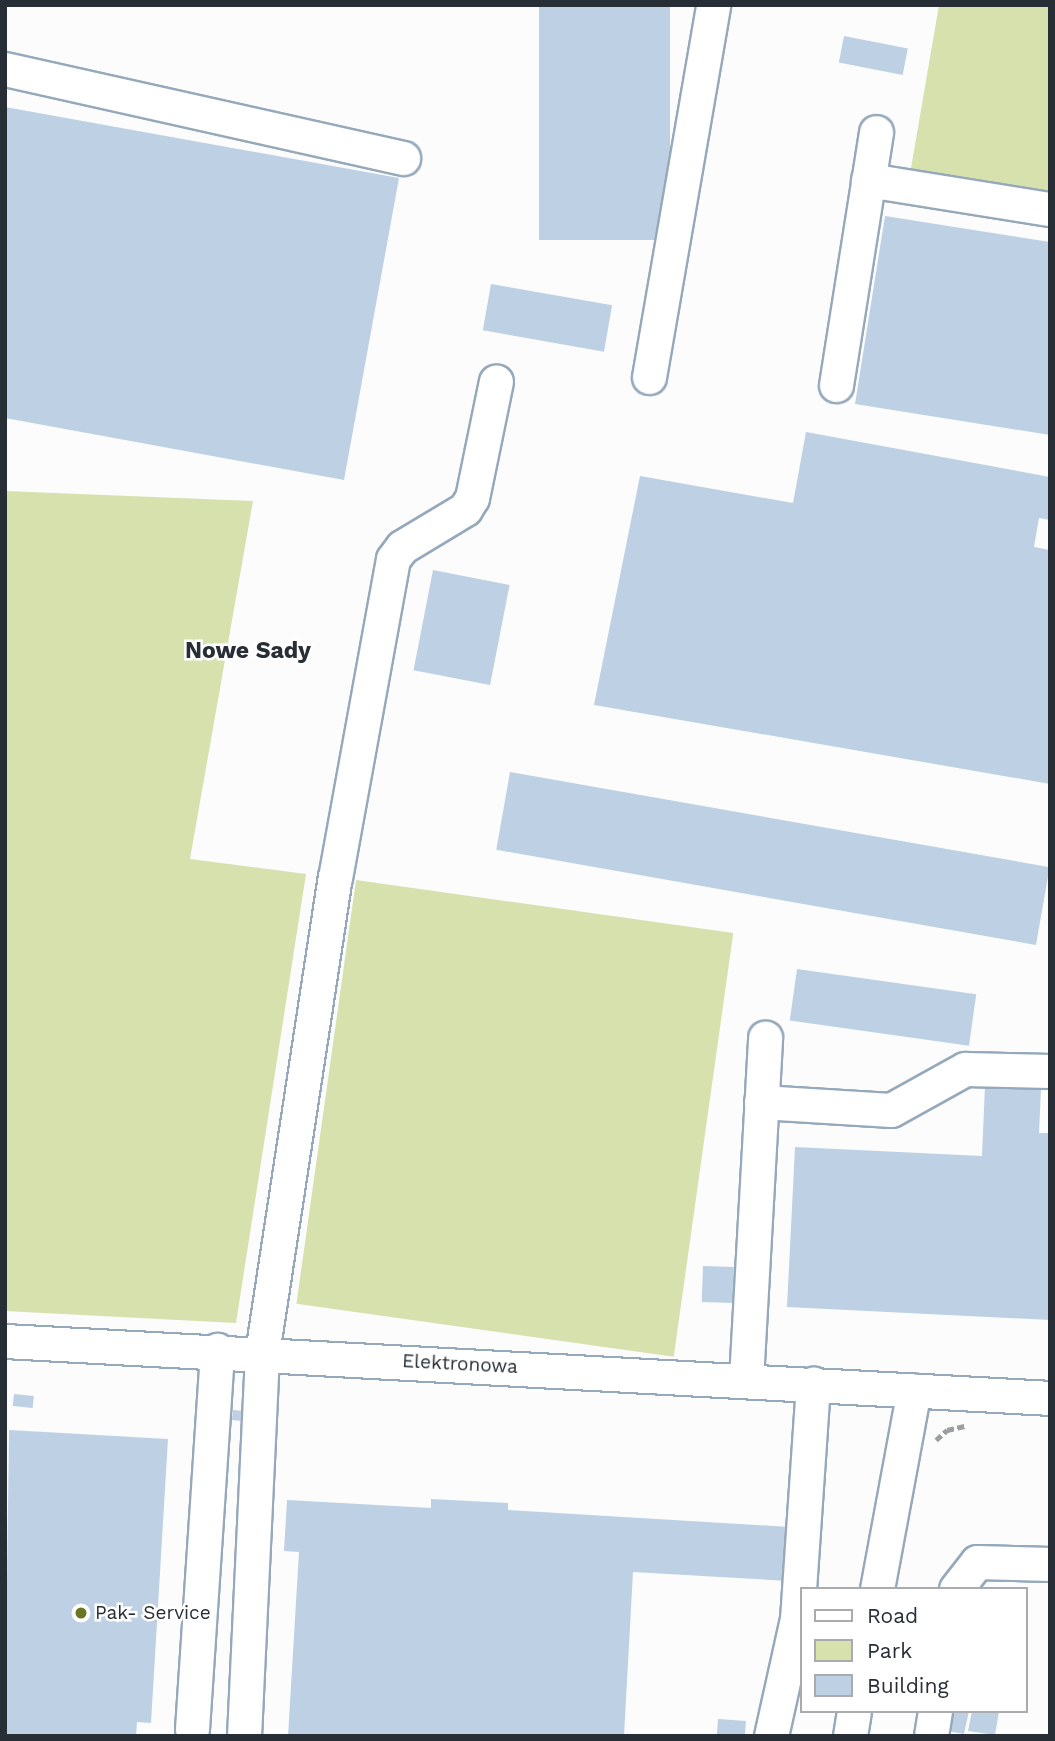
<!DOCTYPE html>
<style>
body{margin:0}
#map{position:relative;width:1055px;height:1741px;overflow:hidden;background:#fcfcfc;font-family:"Work Sans",sans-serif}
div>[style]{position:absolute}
.green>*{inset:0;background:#d6e1ae;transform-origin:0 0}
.building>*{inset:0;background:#bdd0e4;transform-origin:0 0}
.path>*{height:4.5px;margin-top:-2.25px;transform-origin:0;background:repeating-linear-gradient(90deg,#9c9fa2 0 7px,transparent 0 10.5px)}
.roads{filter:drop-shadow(2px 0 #96a9bb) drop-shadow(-2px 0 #96a9bb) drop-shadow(0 2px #96a9bb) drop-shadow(0 -2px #96a9bb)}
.minor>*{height:33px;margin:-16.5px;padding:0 16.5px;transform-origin:16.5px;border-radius:16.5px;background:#fff}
.dots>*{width:19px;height:19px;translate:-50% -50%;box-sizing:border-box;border:4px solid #fff;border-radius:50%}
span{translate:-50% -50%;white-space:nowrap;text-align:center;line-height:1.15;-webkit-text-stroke:5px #fff;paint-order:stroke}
.street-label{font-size:19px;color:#272e35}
.poi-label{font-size:19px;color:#272e35}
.left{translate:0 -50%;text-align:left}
.quarter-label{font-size:23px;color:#272e35;font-weight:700}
.frame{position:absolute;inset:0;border:7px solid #272e35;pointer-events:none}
.legend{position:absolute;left:800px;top:1587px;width:228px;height:126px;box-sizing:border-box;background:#fff;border:2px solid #a9abae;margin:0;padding:9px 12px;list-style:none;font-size:21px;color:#272e35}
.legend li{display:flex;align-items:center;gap:14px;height:35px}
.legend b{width:35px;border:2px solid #a9abae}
</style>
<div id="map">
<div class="green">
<i style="clip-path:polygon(939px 5px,1050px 5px,1050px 196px,910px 174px)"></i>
<i style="clip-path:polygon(5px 491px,253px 501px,190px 859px,306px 874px,236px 1323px,5px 1311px)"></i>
<i style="left:356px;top:880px;width:381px;height:428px;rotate:8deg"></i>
</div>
<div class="building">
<i style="left:539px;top:5px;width:131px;height:235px"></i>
<i style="left:844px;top:36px;width:65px;height:27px;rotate:11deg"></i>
<i style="clip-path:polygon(5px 107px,399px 178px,344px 480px,5px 418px)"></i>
<i style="clip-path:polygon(885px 216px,1050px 242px,1050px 435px,855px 404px)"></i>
<i style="left:491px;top:284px;width:123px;height:47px;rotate:10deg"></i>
<i style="clip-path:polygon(806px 432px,1050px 477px,1050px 520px,1039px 518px,1034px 547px,1050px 550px,1050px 784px,594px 705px,640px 476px,793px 503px)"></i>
<i style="left:433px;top:570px;width:78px;height:102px;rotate:11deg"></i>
<i style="left:510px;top:772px;width:548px;height:79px;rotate:10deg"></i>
<i style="left:797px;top:969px;width:181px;height:52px;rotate:8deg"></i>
<i style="clip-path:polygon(985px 1085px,1041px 1089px,1039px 1133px,1050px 1133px,1050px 1320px,787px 1307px,795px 1147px,982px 1156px)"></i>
<i style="left:703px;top:1266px;width:31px;height:36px;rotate:2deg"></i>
<i style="left:14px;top:1394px;width:20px;height:12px;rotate:6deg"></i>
<i style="left:233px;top:1410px;width:10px;height:10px;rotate:6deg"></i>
<i style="clip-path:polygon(9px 1430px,168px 1439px,151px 1723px,137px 1722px,136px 1736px,5px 1736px)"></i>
<i style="clip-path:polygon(431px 1499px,508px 1503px,508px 1510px,791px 1527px,788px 1581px,633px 1572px,624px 1736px,288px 1736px,299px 1552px,284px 1551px,287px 1500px,431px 1508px)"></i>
<i style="clip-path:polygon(941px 1711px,969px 1711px,964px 1734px,937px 1729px)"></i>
<i style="clip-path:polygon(972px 1711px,999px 1711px,995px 1735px,968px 1731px)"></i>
<i style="left:718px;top:1719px;width:28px;height:17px;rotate:4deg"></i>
</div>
<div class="path">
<i style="left:936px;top:1440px;width:15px;rotate:-42deg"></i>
<i style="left:947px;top:1430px;width:18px;rotate:-13deg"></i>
</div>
<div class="roads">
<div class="minor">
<i style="left:5px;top:69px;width:408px;rotate:12.6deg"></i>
<i style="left:868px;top:180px;width:184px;rotate:9.1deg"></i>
<i style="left:649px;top:377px;width:377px;rotate:-80.2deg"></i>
<i style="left:836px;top:385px;width:256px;rotate:-81deg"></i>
<i style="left:761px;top:1102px;width:130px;rotate:3.5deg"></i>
<i style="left:891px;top:1110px;width:85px;rotate:-29deg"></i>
<i style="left:965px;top:1069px;width:85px;rotate:1.3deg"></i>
<i style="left:5px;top:1341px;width:1047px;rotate:3.12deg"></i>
<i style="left:746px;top:1380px;width:343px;rotate:-86.8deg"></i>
<i style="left:877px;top:1589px;width:202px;rotate:-79.5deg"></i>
<i style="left:956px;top:1589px;width:34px;rotate:-52deg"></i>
<i style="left:977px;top:1562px;width:73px;rotate:1.6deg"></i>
<i style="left:192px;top:1729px;width:380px;rotate:-86.2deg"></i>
<i style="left:244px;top:1736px;width:383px;rotate:-87.3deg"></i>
<i style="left:262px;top:1353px;width:481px;rotate:-81.3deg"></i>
<i style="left:335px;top:878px;width:324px;rotate:-79.7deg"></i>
<i style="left:393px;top:559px;width:15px;rotate:-53deg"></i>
<i style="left:402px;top:547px;width:74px;rotate:-31.1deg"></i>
<i style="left:465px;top:509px;width:13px;rotate:-58deg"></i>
<i style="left:472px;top:498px;width:119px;rotate:-78.4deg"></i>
<i style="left:771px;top:1736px;width:120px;rotate:-77.5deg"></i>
<i style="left:797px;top:1619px;width:236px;rotate:-86.1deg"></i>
<i style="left:850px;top:1736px;width:25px;rotate:-81deg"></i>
<i style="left:931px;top:1736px;width:25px;rotate:-81deg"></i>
</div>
</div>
<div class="dots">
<i style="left:81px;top:1613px;background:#697622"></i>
</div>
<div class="street-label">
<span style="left:460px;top:1364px;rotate:3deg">Elektronowa</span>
</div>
<div class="poi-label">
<span class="left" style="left:95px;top:1613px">Pak- Service</span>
</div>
<div class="quarter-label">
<span style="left:248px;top:651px">Nowe Sady</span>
</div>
<div class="frame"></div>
<ul class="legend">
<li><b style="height:9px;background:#fff"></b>Road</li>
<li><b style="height:19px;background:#d6e1ae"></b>Park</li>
<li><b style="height:19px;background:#bdd0e4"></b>Building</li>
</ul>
</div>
